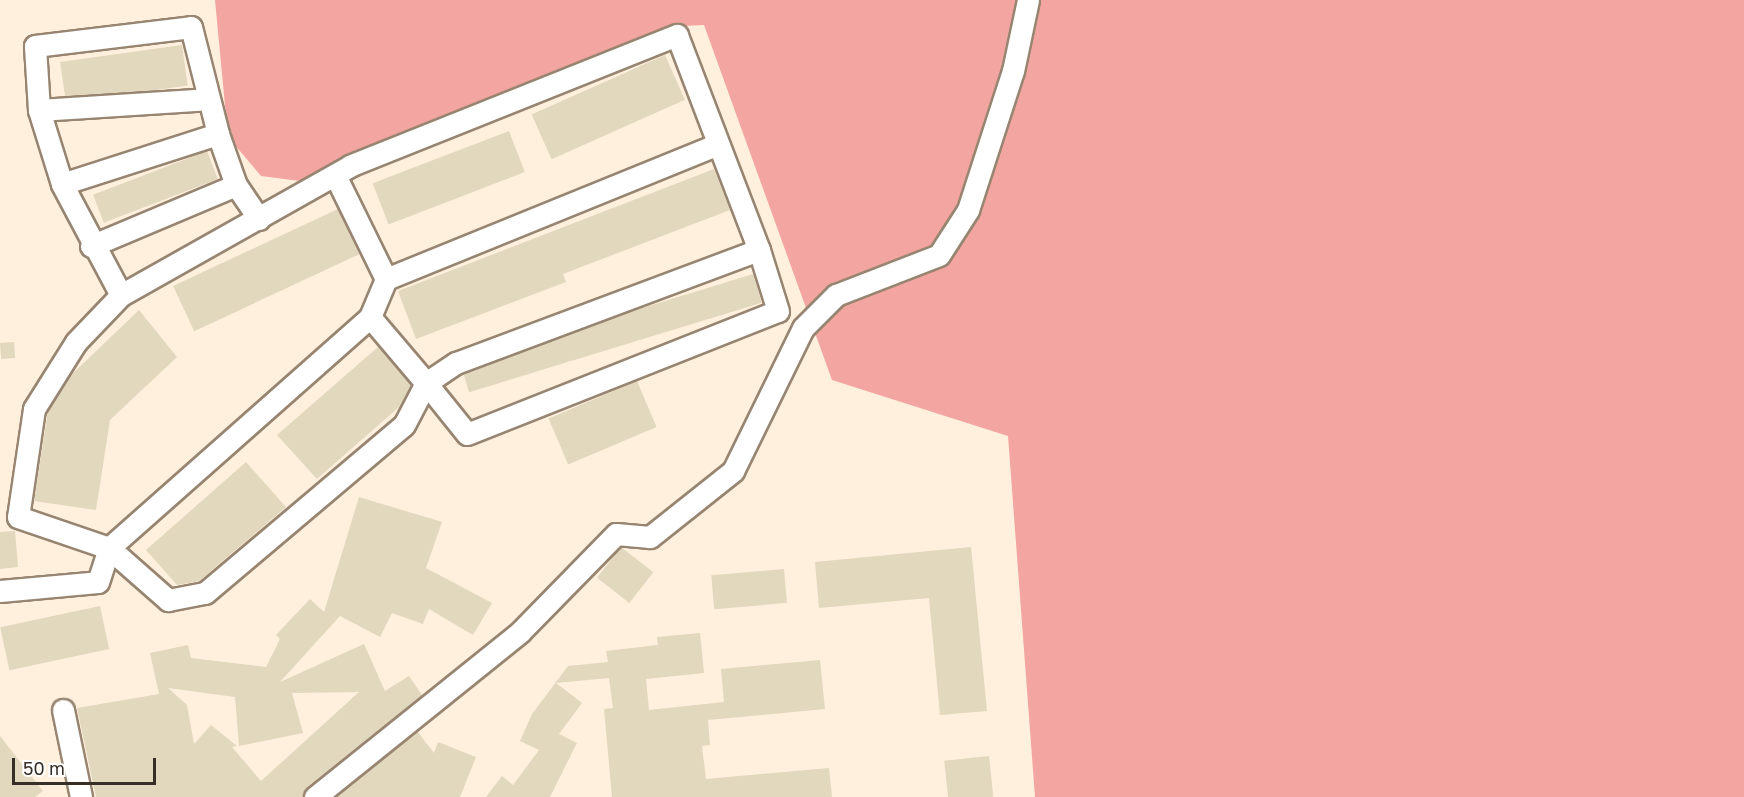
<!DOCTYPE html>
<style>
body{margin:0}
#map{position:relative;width:1744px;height:797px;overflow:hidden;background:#ffefdd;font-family:"Golos Text",sans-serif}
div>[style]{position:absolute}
.forest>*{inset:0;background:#f3a5a1}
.building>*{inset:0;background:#e1d8be;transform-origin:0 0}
.roads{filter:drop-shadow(2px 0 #978571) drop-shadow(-2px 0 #978571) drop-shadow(0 2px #978571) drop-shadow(0 -2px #978571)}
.minor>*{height:21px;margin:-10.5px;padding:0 10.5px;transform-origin:10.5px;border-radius:10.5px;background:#fff}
span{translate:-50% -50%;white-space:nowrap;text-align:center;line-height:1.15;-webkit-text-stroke:5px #fff;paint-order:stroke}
.scale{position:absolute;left:12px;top:758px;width:144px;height:27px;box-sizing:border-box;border:3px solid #372f27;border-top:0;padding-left:8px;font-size:18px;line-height:21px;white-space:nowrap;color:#372f27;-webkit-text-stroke:4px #fff;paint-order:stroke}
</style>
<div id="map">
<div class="forest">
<i style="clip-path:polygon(215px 0,1744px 0,1744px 797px,1035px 797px,1008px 436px,832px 380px,704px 25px,682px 26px,300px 181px,261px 176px,228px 137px)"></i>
</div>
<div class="building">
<i style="left:182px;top:45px;width:41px;height:123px;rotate:82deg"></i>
<i style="left:665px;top:55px;width:49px;height:146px;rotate:66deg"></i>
<i style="left:509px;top:131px;width:44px;height:146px;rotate:69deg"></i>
<i style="left:207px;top:151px;width:30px;height:122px;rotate:69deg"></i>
<i style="clip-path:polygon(714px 169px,730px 210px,563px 274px,566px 282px,416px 339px,398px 291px)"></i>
<i style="left:338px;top:209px;width:50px;height:182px;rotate:65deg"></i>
<i style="left:753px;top:274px;width:30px;height:306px;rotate:73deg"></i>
<i style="clip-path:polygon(139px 310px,177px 357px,110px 420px,96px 510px,34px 501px,48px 411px,70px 376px)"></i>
<i style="left:14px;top:342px;width:16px;height:14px;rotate:86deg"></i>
<i style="clip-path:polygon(378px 347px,411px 385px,399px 407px,317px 479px,277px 435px)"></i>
<i style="left:637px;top:381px;width:50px;height:96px;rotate:67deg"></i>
<i style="clip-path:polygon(246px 462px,286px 507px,199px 581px,177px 585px,146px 550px)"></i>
<i style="clip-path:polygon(evenodd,359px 497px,442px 522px,426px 568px,492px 603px,473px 635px,429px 609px,423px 624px,392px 613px,380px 637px,340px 616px,280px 682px,364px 644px,385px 691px,409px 676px,422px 695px,307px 787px,303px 797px,96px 797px,77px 708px,159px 694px,150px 653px,188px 645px,191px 658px,266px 667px,280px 639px,276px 635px,310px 599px,324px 612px,359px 497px,168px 688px,235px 697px,239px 746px,303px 733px,292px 693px,359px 692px,261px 781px,232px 747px,237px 746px,211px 725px,194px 744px,187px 705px,168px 688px)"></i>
<i style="clip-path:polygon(15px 531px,18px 567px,0 569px,0 532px)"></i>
<i style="left:621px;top:547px;width:41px;height:39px;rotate:38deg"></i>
<i style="clip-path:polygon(971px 547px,987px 711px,940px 715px,929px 598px,819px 608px,815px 562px)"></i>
<i style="left:784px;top:569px;width:34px;height:73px;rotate:85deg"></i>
<i style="left:100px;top:606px;width:44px;height:102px;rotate:78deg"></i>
<i style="clip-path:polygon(700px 633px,704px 673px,646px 679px,649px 710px,724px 702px,721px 669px,820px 660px,825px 709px,708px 720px,710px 745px,702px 746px,706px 779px,829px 768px,832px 797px,612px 797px,604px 709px,613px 708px,609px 678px,556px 683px,582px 703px,559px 734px,577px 743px,550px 797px,486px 797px,502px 776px,513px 785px,539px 750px,520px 741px,532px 714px,568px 666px,608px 662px,606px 651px,658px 645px,657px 637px)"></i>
<i style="clip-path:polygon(417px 731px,434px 753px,438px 742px,476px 757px,460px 797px,335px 797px)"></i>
<i style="clip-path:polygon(0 736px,43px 791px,35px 797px,0 797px)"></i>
<i style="left:989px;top:756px;width:41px;height:45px;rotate:84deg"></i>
</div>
<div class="roads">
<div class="minor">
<i style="left:39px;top:110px;width:168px;rotate:-3.7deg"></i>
<i style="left:335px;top:175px;width:116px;rotate:63.9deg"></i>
<i style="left:62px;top:184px;width:164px;rotate:-17.8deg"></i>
<i style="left:91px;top:246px;width:157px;rotate:-22.8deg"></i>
<i style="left:121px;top:295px;width:126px;rotate:-118deg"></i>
<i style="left:62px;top:184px;width:77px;rotate:-107.3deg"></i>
<i style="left:39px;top:110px;width:64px;rotate:-93.6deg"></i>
<i style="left:35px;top:46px;width:157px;rotate:-6.9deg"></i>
<i style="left:191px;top:27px;width:110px;rotate:75.8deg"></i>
<i style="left:218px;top:134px;width:54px;rotate:70.6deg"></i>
<i style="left:236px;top:185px;width:41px;rotate:55.9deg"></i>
<i style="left:370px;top:317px;width:87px;rotate:49.7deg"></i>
<i style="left:426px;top:383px;width:65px;rotate:51.2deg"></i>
<i style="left:467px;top:434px;width:334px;rotate:-21.6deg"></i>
<i style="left:778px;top:311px;width:64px;rotate:-107.3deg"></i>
<i style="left:759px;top:250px;width:230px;rotate:-110.9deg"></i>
<i style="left:677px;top:35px;width:352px;rotate:158.2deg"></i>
<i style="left:350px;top:166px;width:263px;rotate:150.6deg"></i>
<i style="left:121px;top:295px;width:65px;rotate:133.8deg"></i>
<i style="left:76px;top:342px;width:79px;rotate:122.1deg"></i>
<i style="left:34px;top:409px;width:109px;rotate:98.4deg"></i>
<i style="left:18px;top:517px;width:96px;rotate:18.8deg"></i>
<i style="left:109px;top:548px;width:79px;rotate:41.4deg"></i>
<i style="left:168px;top:600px;width:38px;rotate:-11deg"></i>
<i style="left:205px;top:593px;width:260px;rotate:-40.2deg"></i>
<i style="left:404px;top:425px;width:47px;rotate:-62.4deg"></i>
<i style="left:426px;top:383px;width:36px;rotate:-34deg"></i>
<i style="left:456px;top:363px;width:323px;rotate:-20.5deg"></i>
<i style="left:0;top:591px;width:98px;rotate:-5.2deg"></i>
<i style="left:98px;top:582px;width:36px;rotate:-72deg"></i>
<i style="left:109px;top:548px;width:349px;rotate:-41.5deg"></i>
<i style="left:370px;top:317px;width:41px;rotate:-67.2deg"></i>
<i style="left:386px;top:279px;width:356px;rotate:-22.1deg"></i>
<i style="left:63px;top:710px;width:89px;rotate:78.3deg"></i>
<i style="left:315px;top:797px;width:263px;rotate:-38.8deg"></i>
<i style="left:520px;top:632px;width:137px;rotate:-45.6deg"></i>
<i style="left:616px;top:534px;width:34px;rotate:5deg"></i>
<i style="left:650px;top:537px;width:106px;rotate:-38.5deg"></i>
<i style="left:733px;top:471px;width:159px;rotate:-63.9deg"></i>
<i style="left:803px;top:328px;width:47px;rotate:-45deg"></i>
<i style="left:836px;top:295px;width:110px;rotate:-21.2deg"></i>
<i style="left:939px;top:255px;width:54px;rotate:-57.2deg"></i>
<i style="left:968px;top:210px;width:146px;rotate:-72.1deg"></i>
<i style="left:1013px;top:71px;width:73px;rotate:-78.1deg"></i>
</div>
</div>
<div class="scale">50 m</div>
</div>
